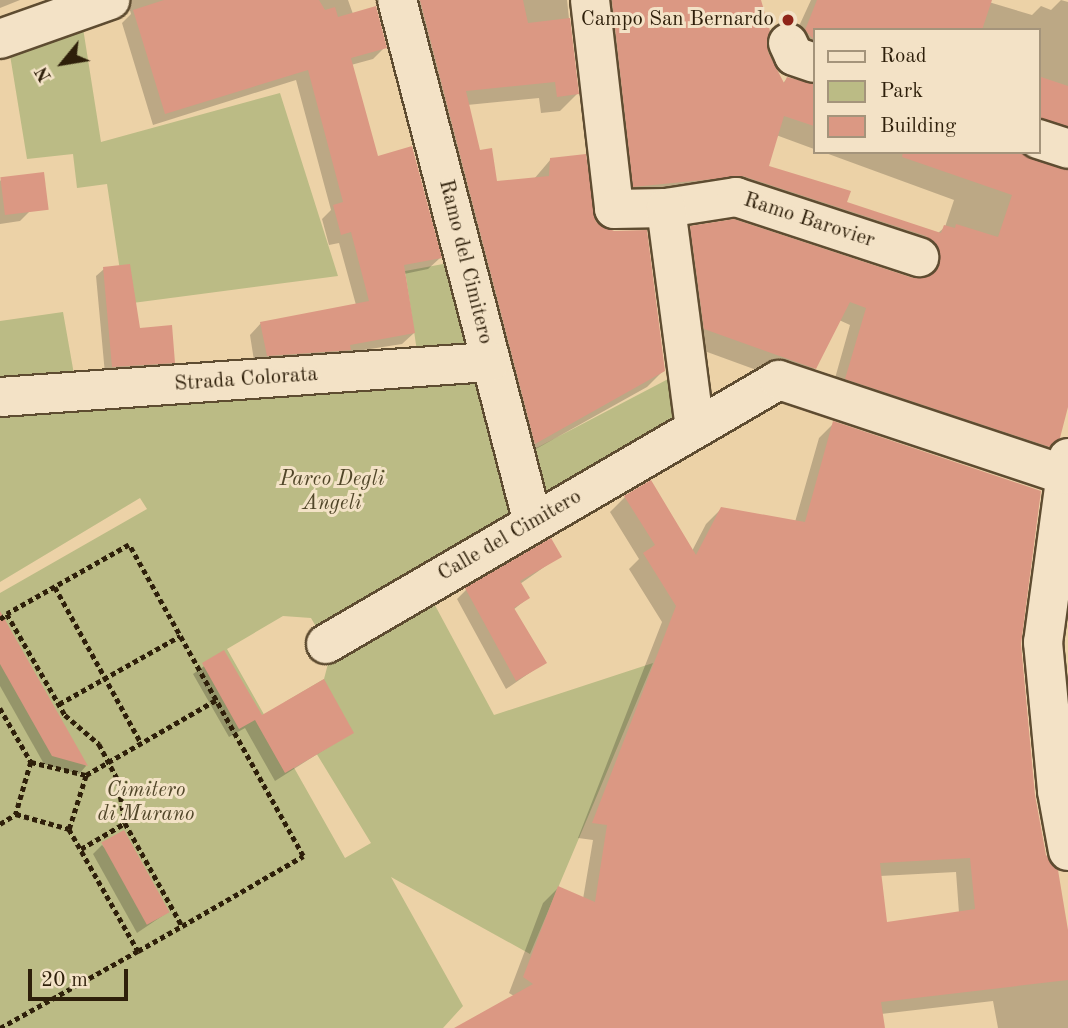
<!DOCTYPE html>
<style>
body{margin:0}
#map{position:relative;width:1068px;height:1028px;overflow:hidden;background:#ecd2a7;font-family:"Old Standard TT",serif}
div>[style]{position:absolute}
.green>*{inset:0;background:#bbbb85}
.shadow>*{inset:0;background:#0003}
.building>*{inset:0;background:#db9883;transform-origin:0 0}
.path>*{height:4.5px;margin-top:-2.25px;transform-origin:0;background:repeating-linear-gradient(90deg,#2e1f0a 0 5px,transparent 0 8.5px)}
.roads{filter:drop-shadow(2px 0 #5e4c31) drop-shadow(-2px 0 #5e4c31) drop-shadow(0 2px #5e4c31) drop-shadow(0 -2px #5e4c31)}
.minor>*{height:38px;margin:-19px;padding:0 19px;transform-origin:19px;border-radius:19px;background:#f3e2c6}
.dots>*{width:19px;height:19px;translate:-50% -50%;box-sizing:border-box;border:4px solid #f3e2c6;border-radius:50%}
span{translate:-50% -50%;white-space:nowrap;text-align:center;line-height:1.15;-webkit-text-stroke:6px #f3e2c6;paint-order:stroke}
.poi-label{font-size:21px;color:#2e1f0a}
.right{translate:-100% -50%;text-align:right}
.street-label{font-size:21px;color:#2e1f0a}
.park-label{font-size:21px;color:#514629;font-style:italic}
.legend{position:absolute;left:813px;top:28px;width:228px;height:126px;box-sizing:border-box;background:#f3e2c6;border:2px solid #a4947b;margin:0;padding:9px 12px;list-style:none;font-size:21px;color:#2e1f0a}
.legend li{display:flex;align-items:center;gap:14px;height:35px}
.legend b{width:35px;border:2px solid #a4947b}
.north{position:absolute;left:28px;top:28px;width:70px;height:70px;-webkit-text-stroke:5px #f3e2c6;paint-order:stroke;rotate:240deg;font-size:19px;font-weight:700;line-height:28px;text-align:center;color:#2e1f0a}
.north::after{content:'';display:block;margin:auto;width:24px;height:32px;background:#2e1f0a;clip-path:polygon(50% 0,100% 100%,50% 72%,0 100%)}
.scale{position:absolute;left:28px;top:969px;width:100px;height:32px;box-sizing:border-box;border:4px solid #2e1f0a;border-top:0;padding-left:9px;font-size:21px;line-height:24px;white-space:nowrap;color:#2e1f0a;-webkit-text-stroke:5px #f3e2c6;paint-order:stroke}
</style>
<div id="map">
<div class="green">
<i style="clip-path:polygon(83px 28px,101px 142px,280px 93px,338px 276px,125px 304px,107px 184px,77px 188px,73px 154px,27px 159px,10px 55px)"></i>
<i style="clip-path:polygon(465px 260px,533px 523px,326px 644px,311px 618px,283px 616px,227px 649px,345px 858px,371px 843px,285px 702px,324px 679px,330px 656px,430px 596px,494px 715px,653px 663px,530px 954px,391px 877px,463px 1006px,443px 1028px,0 1028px,0 593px,147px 509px,140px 498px,0 582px,0 321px,63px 312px,75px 380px,418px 358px,405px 271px)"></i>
<i style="clip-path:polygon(672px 377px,679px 425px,544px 508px,525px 454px)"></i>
</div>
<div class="shadow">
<i style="clip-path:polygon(0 0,20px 0,0 8px)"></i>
<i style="clip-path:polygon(127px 0,348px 0,353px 14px,385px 47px,373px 59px,351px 65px,376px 158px,440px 258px,428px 269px,404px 274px,414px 333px,402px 344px,255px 367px,250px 335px,261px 323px,356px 305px,339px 243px,329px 245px,322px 219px,331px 210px,296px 80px,153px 125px,122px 23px,131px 14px)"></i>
<i style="clip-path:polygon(392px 0,567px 0,577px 94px,560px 111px,541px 113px,539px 98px,467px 105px,479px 152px,496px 183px,534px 179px,551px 159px,595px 223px,664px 370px,647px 387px,518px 459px)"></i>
<i style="clip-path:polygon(584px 0,759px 0,766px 52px,782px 84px,787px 79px,814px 85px,814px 149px,776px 135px,766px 167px,845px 203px,938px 233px,945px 227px,954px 200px,823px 152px,1020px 152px,1068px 170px,1068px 400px,1058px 437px,1041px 454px,830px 396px,850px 325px,839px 320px,815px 368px,798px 385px,688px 345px,675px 245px,691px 228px,913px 280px,922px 278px,924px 269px,725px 192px,617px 203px)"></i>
<i style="clip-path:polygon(811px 0,982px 0,1032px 15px,1041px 6px,1051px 10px,1061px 0,1068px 2px,1068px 156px,1038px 138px,1038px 30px,814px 30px,814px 66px,789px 48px)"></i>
<i style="clip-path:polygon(0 180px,29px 212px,20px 221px,0 224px)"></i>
<i style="clip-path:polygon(104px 269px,138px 330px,174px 362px,166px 370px,105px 374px,96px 276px)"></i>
<i style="clip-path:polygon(evenodd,834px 423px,1020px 639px,1033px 793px,1045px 856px,1068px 935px,1068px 1028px,998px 1028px,993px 1001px,881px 1014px,883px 1028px,458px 1028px,514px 996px,509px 993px,543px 903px,558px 888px,583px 899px,593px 840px,578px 838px,662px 622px,629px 569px,639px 559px,610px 512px,625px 497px,692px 551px,706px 524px,721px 509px,795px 522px,819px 438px,834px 423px,956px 872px,959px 913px,885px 924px,880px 876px,956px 872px)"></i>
<i style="clip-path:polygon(560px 556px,520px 584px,528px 598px,513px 610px,544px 663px,506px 689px,457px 599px,466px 590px)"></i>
<i style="clip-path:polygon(11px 633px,86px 766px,79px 774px,44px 764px,0 686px,0 639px)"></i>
<i style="clip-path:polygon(224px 652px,261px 718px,352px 732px,275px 781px,245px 728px,229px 737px,193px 674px)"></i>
<i style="clip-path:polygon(102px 845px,168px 912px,137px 933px,93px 854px)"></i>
</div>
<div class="building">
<i style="clip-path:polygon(164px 0,319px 0,325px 10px,335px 7px,338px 17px,376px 6px,387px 48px,351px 58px,378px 156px,412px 146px,442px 258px,404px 265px,415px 333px,350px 345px,351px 350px,267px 356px,260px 322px,369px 301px,351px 232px,341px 235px,333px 205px,343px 202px,308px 70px,165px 114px,133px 10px)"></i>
<i style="clip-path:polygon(420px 0,523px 0,528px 23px,570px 18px,579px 94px,557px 97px,555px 82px,466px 91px,480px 150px,492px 148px,497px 181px,549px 176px,550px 158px,586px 154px,596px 222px,614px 231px,647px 230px,665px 371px,535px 444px)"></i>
<i style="clip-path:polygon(612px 0,761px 0,770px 31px,768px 52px,784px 83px,787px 77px,814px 84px,814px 126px,784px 116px,769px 166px,851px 191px,847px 202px,941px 233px,944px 225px,955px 228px,956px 224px,998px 237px,1012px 195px,902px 157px,903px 152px,1021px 152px,1068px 170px,1068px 407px,1060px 438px,1050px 447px,845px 379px,866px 308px,850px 302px,816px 369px,704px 329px,690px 226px,734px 219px,913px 278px,934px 273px,940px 252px,926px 236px,743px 176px,633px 187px)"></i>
<i style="clip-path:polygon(817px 0,992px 0,982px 30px,814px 30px,814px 40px,805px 30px)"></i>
<i style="clip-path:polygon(1038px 76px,1068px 86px,1068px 126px,1038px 118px)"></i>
<i style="left:44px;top:172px;width:38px;height:44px;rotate:83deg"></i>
<i style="clip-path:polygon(130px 264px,140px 328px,172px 325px,175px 363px,112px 367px,103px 267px)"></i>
<i style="clip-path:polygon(evenodd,833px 421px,1041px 491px,1021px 644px,1035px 795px,1046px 855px,1058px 870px,1068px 930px,1068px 980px,881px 1002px,885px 1028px,454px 1028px,533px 984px,523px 977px,558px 886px,595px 902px,607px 825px,592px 823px,676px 606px,643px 553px,655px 545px,624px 496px,651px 480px,696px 555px,721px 507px,805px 522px,833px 421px,970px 858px,975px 909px,887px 922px,880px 863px,970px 858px)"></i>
<i style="clip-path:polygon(551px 538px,562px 557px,520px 581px,530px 598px,514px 608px,547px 663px,516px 681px,465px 588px)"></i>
<i style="clip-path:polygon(0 611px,88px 766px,52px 756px,0 664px)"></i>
<i style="clip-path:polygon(224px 650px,262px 715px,324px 679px,354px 733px,285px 773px,255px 720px,239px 729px,202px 663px)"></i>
<i style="left:124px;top:830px;width:94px;height:26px;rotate:61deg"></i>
</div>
<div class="path">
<i style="left:55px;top:587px;width:178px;rotate:61.1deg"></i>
<i style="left:0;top:619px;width:9px;rotate:-36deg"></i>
<i style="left:59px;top:704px;width:139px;rotate:-29.3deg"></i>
<i style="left:0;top:708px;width:62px;rotate:60.1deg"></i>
<i style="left:31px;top:762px;width:54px;rotate:106.1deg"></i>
<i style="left:16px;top:814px;width:55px;rotate:15.8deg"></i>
<i style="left:69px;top:829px;width:140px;rotate:60.5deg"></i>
<i style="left:138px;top:951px;width:51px;rotate:-29.6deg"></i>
<i style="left:182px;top:926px;width:140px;rotate:-30deg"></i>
<i style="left:303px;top:856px;width:356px;rotate:-119.2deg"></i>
<i style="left:129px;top:545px;width:140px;rotate:150.5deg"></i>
<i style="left:7px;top:614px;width:116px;rotate:60.1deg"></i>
<i style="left:65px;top:715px;width:45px;rotate:40.5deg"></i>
<i style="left:99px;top:744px;width:41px;rotate:62.2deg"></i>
<i style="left:118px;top:780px;width:44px;rotate:80.8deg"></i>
<i style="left:125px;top:823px;width:118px;rotate:61deg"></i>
<i style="left:31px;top:762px;width:57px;rotate:13.3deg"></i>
<i style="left:86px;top:775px;width:150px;rotate:-30deg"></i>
<i style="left:0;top:824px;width:19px;rotate:-32deg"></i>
<i style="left:69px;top:829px;width:57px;rotate:-72.5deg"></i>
<i style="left:81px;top:849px;width:51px;rotate:-30.6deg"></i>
<i style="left:0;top:1028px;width:158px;rotate:-29.2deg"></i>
</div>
<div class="roads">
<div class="minor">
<i style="left:397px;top:0;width:540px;rotate:75.42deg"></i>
<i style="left:590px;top:0;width:210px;rotate:83.4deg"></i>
<i style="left:614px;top:209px;width:52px;rotate:-1.1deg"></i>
<i style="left:666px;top:208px;width:71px;rotate:-8.9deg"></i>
<i style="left:736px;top:197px;width:193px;rotate:18.2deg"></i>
<i style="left:0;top:39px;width:117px;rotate:-19.5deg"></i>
<i style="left:788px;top:43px;width:14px;rotate:65deg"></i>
<i style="left:794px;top:56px;width:21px;rotate:19deg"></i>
<i style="left:1038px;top:139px;width:32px;rotate:18deg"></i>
<i style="left:666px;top:208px;width:222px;rotate:82.5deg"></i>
<i style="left:0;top:397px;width:492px;rotate:-4.1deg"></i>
<i style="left:1068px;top:458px;width:186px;rotate:97.7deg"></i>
<i style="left:1043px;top:642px;width:150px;rotate:84.6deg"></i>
<i style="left:1057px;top:791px;width:61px;rotate:79.6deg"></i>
<i style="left:326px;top:644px;width:524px;rotate:-30.23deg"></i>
<i style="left:779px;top:380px;width:300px;rotate:18.4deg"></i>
</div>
</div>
<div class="dots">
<i style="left:788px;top:20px;background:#8f2418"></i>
</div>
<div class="poi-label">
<span class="right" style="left:774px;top:20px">Campo San Bernardo</span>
</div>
<div class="street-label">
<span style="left:809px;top:221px;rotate:18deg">Ramo Barovier</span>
<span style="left:465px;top:262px;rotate:76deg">Ramo del Cimitero</span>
<span style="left:246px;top:380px;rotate:-4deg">Strada Colorata</span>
<span style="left:510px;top:536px;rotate:-30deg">Calle del Cimitero</span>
</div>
<div class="park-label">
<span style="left:332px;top:492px">Parco Degli<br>Angeli</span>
<span style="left:146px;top:803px">Cimitero<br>di Murano</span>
</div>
<ul class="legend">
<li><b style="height:9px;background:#f3e2c6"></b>Road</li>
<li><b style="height:19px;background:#bbbb85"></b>Park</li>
<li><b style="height:19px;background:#db9883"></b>Building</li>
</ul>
<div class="north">N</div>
<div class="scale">20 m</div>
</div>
